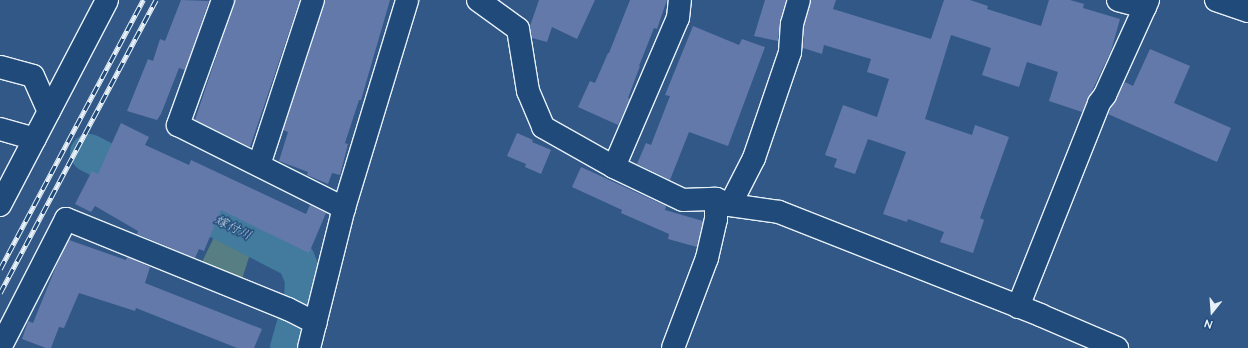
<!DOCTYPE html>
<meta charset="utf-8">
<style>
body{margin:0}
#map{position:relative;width:1248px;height:348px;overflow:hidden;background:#325888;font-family:"Architects Daughter","Klee One",sans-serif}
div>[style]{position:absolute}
.green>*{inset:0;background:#577e83}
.river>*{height:38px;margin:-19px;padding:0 19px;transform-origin:19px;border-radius:19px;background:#427b9d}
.building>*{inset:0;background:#6379aa}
.roads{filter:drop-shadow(1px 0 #e8f1f8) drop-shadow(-1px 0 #e8f1f8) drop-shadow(0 1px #e8f1f8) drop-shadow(0 -1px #e8f1f8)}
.minor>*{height:22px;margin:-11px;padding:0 11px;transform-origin:11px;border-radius:11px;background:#1f4a7a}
.rail>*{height:4.5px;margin-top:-2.25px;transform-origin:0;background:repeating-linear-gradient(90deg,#1f4a7a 0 9px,#e8f1f8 0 18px);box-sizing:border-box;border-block:1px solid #e8f1f8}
span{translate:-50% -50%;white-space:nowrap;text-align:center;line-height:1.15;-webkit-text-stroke:3px #1f4a7a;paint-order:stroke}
.water-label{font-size:13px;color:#cfdfea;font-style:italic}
.north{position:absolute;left:1192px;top:292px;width:40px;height:40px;-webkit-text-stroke:3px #1f4a7a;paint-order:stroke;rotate:197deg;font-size:11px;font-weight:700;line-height:16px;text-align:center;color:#e8f1f8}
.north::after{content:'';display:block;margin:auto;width:14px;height:18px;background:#e8f1f8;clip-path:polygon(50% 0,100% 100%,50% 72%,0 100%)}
</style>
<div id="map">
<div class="green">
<i style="clip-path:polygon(217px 231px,252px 248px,242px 279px,202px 262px)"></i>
</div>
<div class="river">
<i style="left:89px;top:153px;width:233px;rotate:27.3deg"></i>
<i style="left:296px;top:260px;width:21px;rotate:67deg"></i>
<i style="left:304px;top:279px;width:20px;rotate:93deg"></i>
<i style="left:303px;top:299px;width:51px;rotate:105.9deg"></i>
</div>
<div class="building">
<i style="clip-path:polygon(181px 0,209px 1px,185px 70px,179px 68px,161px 114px,157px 120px,127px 111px,148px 59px,153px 61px,160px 39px,165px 41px)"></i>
<i style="clip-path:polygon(235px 0,300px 0,250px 147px,195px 120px)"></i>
<i style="clip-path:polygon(325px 0,390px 0,361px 100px,359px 100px,345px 143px,348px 144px,340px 175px,332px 173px,328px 184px,307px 175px,308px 172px,279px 161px,288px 132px,283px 130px)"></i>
<i style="clip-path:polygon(539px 0,595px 0,577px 39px,552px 27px,547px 42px,532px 38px,530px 26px)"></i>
<i style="clip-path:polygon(630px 0,667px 0,657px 29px,654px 28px,639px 66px,640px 66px,628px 98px,630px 99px,618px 125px,578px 107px,590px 81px,595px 83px,608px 53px,609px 53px)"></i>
<i style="clip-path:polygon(765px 0,786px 0,780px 21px,778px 41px,754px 36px)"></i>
<i style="clip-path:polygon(811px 0,836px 0,833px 9px,931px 39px,944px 0,970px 0,988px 6px,987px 9px,1041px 26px,1049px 0,1070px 0,1084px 4px,1083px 8px,1120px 19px,1111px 51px,1082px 112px,1049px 101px,1058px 72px,1027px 62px,1019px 87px,982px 75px,991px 48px,951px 35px,925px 119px,972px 135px,975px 125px,1009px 137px,980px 218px,984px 220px,973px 253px,940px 242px,944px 232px,908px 219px,907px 222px,883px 214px,906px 152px,868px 139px,855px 174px,834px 167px,837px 159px,825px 155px,843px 105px,877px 117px,889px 79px,867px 72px,871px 59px,824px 45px,822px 54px,803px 48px,804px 26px)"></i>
<i style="clip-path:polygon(693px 26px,739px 45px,742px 39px,765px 47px,728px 146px,689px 132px,670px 180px,637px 164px,646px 143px,651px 145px,670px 96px,665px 95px)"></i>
<i style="clip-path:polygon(1150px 49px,1190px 66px,1174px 103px,1231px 128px,1217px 162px,1108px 114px,1125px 82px,1133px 86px)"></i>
<i style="clip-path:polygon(121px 123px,149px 137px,145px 145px,189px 165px,191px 160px,306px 214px,310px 205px,326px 213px,309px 253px,221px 210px,204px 251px,199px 249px,195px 258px,137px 234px,138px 231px,95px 206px,91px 212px,75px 204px,92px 171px,98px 174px)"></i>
<i style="clip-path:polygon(517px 133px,533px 140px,532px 142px,551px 150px,541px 174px,525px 167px,526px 164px,507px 156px)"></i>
<i style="clip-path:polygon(581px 167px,666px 206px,665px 210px,703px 221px,697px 247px,668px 239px,669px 234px,621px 213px,622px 210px,572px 187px)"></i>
<i style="clip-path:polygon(69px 240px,126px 260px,127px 257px,150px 267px,145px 283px,262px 329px,254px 348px,237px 348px,136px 308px,135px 311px,79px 293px,64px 328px,59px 327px,51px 348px,46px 348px,22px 339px,28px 321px,33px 323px,57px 264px)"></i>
</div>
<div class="roads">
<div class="minor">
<i style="left:223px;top:0;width:133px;rotate:109.8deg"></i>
<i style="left:178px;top:125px;width:186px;rotate:26.6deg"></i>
<i style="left:478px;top:0;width:49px;rotate:35.9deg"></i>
<i style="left:518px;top:29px;width:63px;rotate:80.8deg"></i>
<i style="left:528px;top:91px;width:39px;rotate:67deg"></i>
<i style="left:543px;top:127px;width:81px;rotate:29.4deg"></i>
<i style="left:614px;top:167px;width:76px;rotate:25.6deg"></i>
<i style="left:683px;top:200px;width:33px;rotate:-2deg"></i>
<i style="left:716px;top:199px;width:15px;rotate:23deg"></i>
<i style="left:730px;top:205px;width:49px;rotate:8.1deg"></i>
<i style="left:779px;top:212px;width:281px;rotate:21.5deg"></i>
<i style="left:1040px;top:315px;width:84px;rotate:23.2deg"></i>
<i style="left:1118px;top:0;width:28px;rotate:15deg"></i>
<i style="left:1216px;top:0;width:34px;rotate:19deg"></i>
<i style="left:0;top:67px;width:34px;rotate:15deg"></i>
<i style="left:33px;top:76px;width:39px;rotate:66deg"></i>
<i style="left:0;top:129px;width:36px;rotate:16deg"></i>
<i style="left:259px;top:165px;width:174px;rotate:-71.9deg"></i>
<i style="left:614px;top:167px;width:162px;rotate:-66.8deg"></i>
<i style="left:678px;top:18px;width:18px;rotate:-84deg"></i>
<i style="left:0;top:205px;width:231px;rotate:-62.4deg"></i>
<i style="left:730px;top:205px;width:53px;rotate:-62.9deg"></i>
<i style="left:754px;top:158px;width:112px;rotate:-71.2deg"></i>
<i style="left:790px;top:52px;width:28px;rotate:-86deg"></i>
<i style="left:792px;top:24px;width:25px;rotate:-74deg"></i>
<i style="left:1018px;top:307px;width:219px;rotate:-68.3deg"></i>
<i style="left:1099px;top:103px;width:10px;rotate:-53deg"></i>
<i style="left:1105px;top:95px;width:104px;rotate:-65.6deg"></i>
<i style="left:0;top:348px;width:145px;rotate:-62.9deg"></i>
<i style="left:66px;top:219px;width:240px;rotate:22.1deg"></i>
<i style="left:288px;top:309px;width:31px;rotate:27deg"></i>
<i style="left:309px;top:348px;width:144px;rotate:-76deg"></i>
<i style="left:344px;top:208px;width:217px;rotate:-73.1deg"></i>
<i style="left:673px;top:348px;width:96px;rotate:-69.3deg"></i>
<i style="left:707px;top:258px;width:40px;rotate:-77deg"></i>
<i style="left:716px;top:219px;width:20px;rotate:-90deg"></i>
</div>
</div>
<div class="rail">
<i style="left:0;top:269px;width:305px;rotate:-62deg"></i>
<i style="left:0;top:293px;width:332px;rotate:-62deg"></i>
</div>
<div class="water-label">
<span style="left:233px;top:228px;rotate:27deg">嫁付川</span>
</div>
<div class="north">N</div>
</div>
